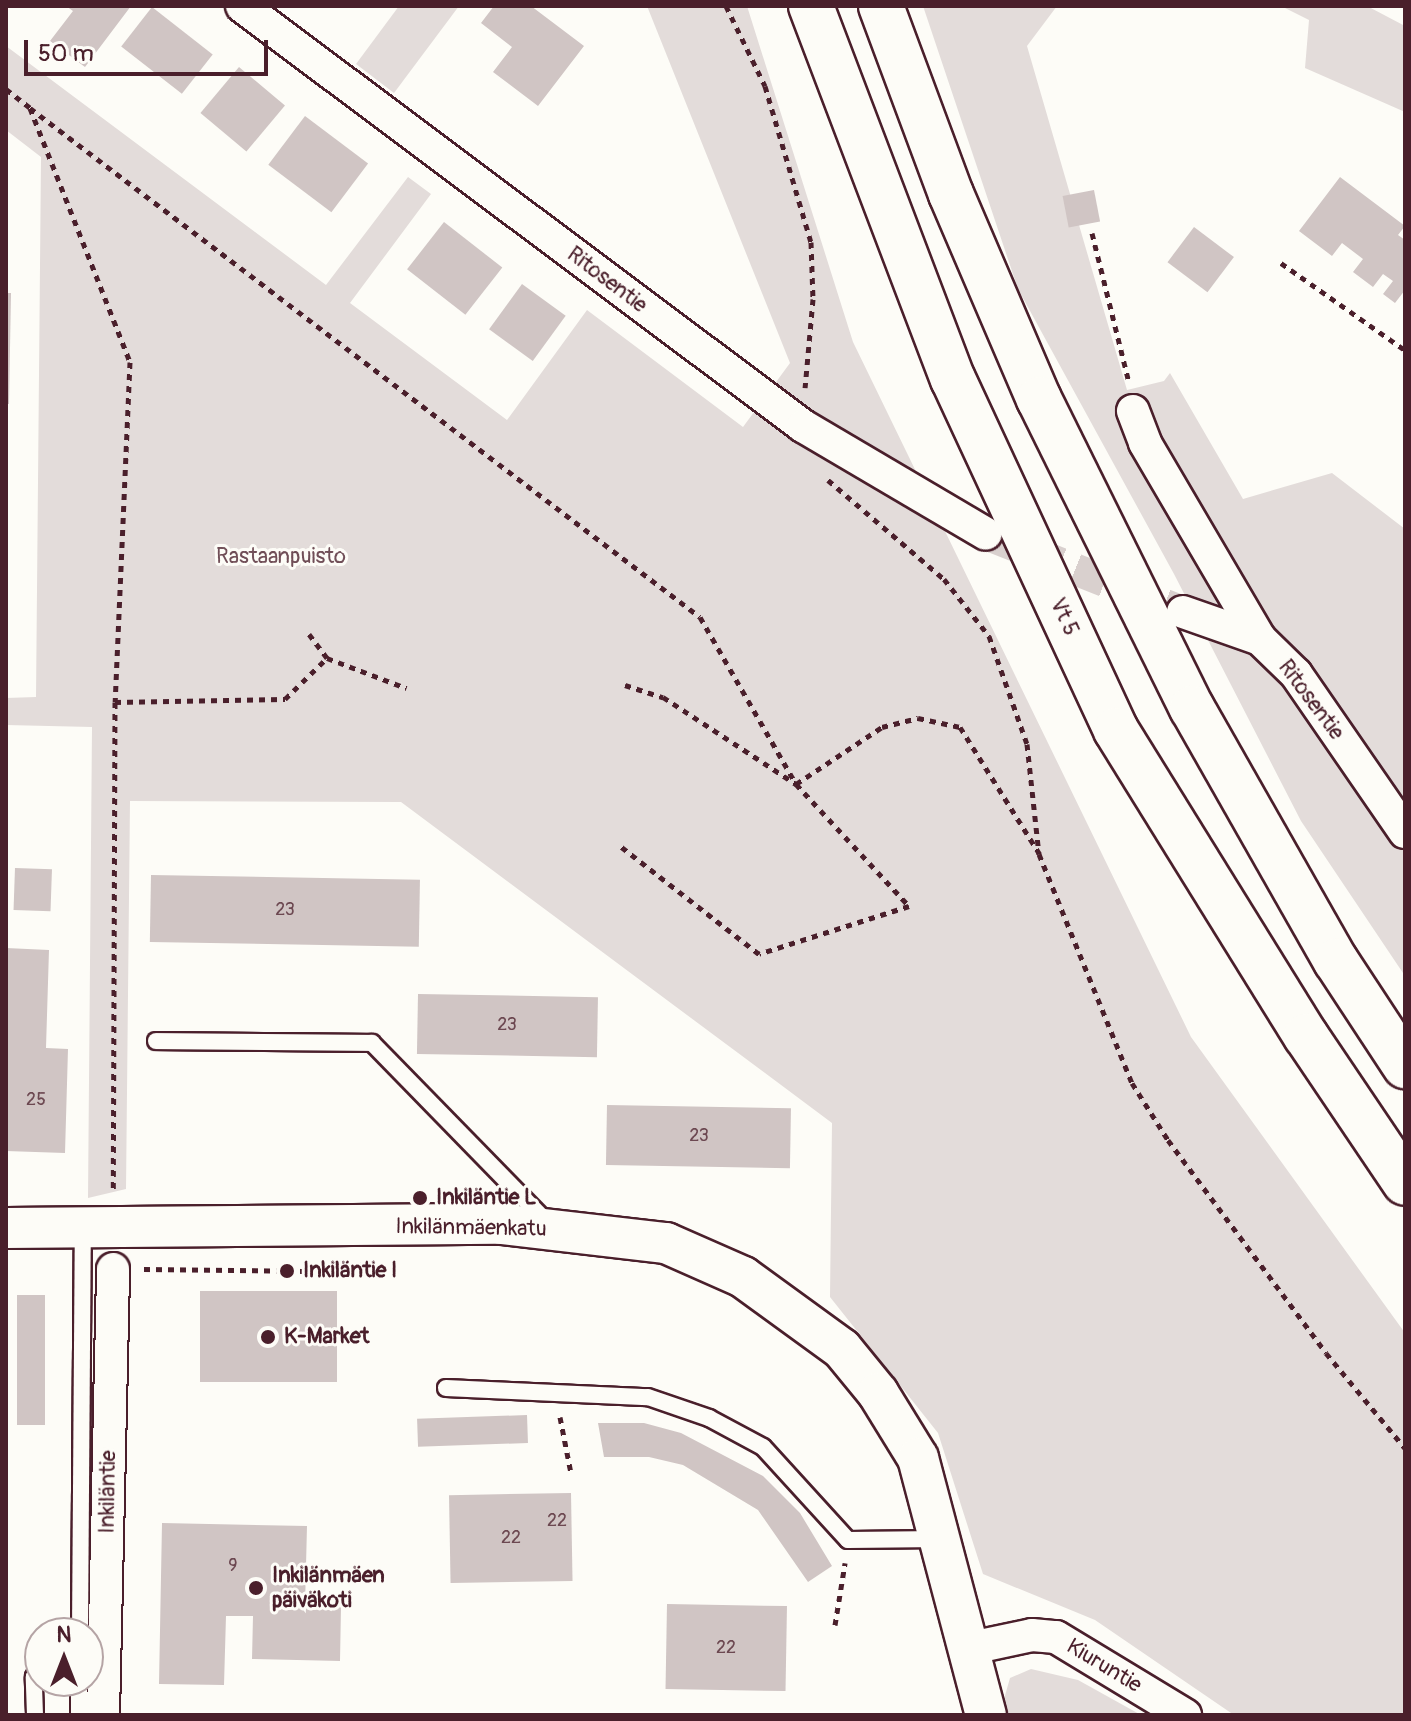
<!DOCTYPE html>
<meta charset="utf-8">
<style>
body{margin:0}
#map{position:relative;width:1411px;height:1721px;overflow:hidden;background:#fdfcf7;font-family:Pangolin,sans-serif}
div>[style]{position:absolute}
.green>*{inset:0;background:#e3dcda}
.building>*{inset:0;background:#d0c5c4;transform-origin:0 0}
.minor-tunnel>*{height:32px;margin-top:-16px;transform-origin:0;background:repeating-linear-gradient(90deg,#d9d0ce 0 32px,transparent 0 48px)}
.path>*{height:5px;margin-top:-2.5px;transform-origin:0;background:repeating-linear-gradient(90deg,#4a1f2b 0 6px,transparent 0 12px)}
.roads{filter:drop-shadow(2px 0 #4a1f2b) drop-shadow(-2px 0 #4a1f2b) drop-shadow(0 2px #4a1f2b) drop-shadow(0 -2px #4a1f2b)}
.service>*{height:16px;margin:-8px;padding:0 8px;transform-origin:8px;border-radius:8px;background:#fdfcf7}
.minor>*{height:32px;margin:-16px;padding:0 16px;transform-origin:16px;border-radius:16px;background:#fdfcf7}
.tertiary>*{height:40px;margin:-20px;padding:0 20px;transform-origin:20px;border-radius:20px;background:#fdfcf7}
.motorway>*{height:44px;margin:-22px;padding:0 22px;transform-origin:22px;border-radius:22px;background:#fdfcf7}
.dots>*{width:22px;height:22px;translate:-50% -50%;box-sizing:border-box;border:4px solid #fdfcf7;border-radius:50%}
span{translate:-50% -50%;white-space:nowrap;text-align:center;line-height:1.15;-webkit-text-stroke:6px #fdfcf7;paint-order:stroke}
.number-label{font-size:18px;color:#6c4851}
.number-label span{-webkit-text-stroke-width:0}
.street-label{font-size:22px;color:#4a1f2b}
.park-label{font-size:22px;color:#704e57}
.poi-label{font-size:22px;color:#4a1f2b;font-weight:700}
.left{translate:0 -50%;text-align:left}
.frame{position:absolute;inset:0;border:8px solid #4a1f2b;pointer-events:none}
.north{position:absolute;left:24px;top:1617px;width:80px;height:80px;box-sizing:border-box;background:#fdfcf7;border:2px solid #b5a4a5;border-radius:50%;rotate:0deg;font-size:22px;font-weight:700;line-height:32px;text-align:center;color:#4a1f2b}
.north::after{content:'';display:block;margin:auto;width:28px;height:36px;background:#4a1f2b;clip-path:polygon(50% 0,100% 100%,50% 72%,0 100%)}
.scale{position:absolute;left:24px;top:40px;width:244px;height:36px;box-sizing:border-box;border:4px solid #4a1f2b;border-top:0;padding-left:10px;font-size:24px;line-height:28px;white-space:nowrap;color:#4a1f2b;-webkit-text-stroke:6px #fdfcf7;paint-order:stroke}
</style>
<div id="map">
<div class="green">
<i style="clip-path:polygon(399px 6px,459px 6px,394px 93px,356px 64px)"></i>
<i style="clip-path:polygon(647px 6px,747px 6px,853px 342px,1191px 1037px,1405px 1333px,1405px 1715px,1234px 1715px,1095px 1620px,983px 1574px,938px 1433px,830px 1297px,832px 1123px,401px 802px,130px 801px,126px 1189px,88px 1198px,92px 727px,6px 725px,6px 698px,36px 697px,41px 157px,6px 130px,6px 46px,326px 285px,408px 177px,431px 194px,350px 303px,507px 420px,587px 310px,743px 427px,790px 363px)"></i>
<i style="clip-path:polygon(923px 6px,1057px 6px,1027px 46px,1127px 390px,1164px 381px,1170px 373px,1243px 499px,1332px 473px,1405px 529px,1405px 976px,1301px 821px,1174px 574px,1018px 289px)"></i>
<i style="clip-path:polygon(1281px 6px,1367px 6px,1405px 26px,1405px 112px,1305px 68px,1309px 20px)"></i>
<i style="clip-path:polygon(1031px 1669px,1078px 1680px,1141px 1715px,1008px 1715px,1004px 1699px,1010px 1678px)"></i>
</div>
<div class="building">
<i style="clip-path:polygon(66px 6px,131px 6px,85px 67px,50px 41px,73px 11px)"></i>
<i style="clip-path:polygon(494px 6px,531px 6px,584px 46px,538px 106px,493px 72px,512px 47px,481px 23px)"></i>
<i style="left:152px;top:7px;width:77px;height:50px;rotate:38deg"></i>
<i style="left:239px;top:67px;width:60px;height:60px;rotate:40deg"></i>
<i style="left:305px;top:116px;width:79px;height:61px;rotate:37deg"></i>
<i style="clip-path:polygon(1340px 177px,1405px 226px,1398px 235px,1405px 240px,1405px 290px,1395px 303px,1383px 294px,1393px 281px,1383px 274px,1373px 287px,1353px 272px,1363px 259px,1342px 243px,1332px 256px,1299px 231px)"></i>
<i style="left:1094px;top:190px;width:32px;height:32px;rotate:79deg"></i>
<i style="left:444px;top:222px;width:74px;height:60px;rotate:38deg"></i>
<i style="left:1194px;top:227px;width:50px;height:44px;rotate:37deg"></i>
<i style="left:522px;top:284px;width:54px;height:56px;rotate:36deg"></i>
<i style="clip-path:polygon(6px 293px,11px 293px,9px 404px,6px 404px)"></i>
<i style="left:15px;top:868px;width:37px;height:42px;rotate:2deg"></i>
<i style="left:151px;top:875px;width:269px;height:67px;rotate:1deg"></i>
<i style="clip-path:polygon(6px 948px,49px 950px,46px 1048px,68px 1049px,65px 1153px,6px 1151px)"></i>
<i style="left:418px;top:994px;width:180px;height:60px;rotate:1deg"></i>
<i style="left:607px;top:1105px;width:184px;height:60px;rotate:1deg"></i>
<i style="left:200px;top:1291px;width:137px;height:91px"></i>
<i style="left:17px;top:1295px;width:28px;height:130px"></i>
<i style="left:527px;top:1415px;width:28px;height:110px;rotate:88deg"></i>
<i style="clip-path:polygon(598px 1423px,644px 1423px,681px 1433px,763px 1476px,800px 1513px,832px 1566px,808px 1582px,758px 1510px,683px 1465px,649px 1457px,604px 1457px)"></i>
<i style="left:571px;top:1493px;width:88px;height:122px;rotate:89deg"></i>
<i style="clip-path:polygon(162px 1523px,307px 1526px,305px 1606px,341px 1606px,340px 1661px,252px 1659px,253px 1616px,226px 1616px,224px 1685px,159px 1684px)"></i>
<i style="left:667px;top:1604px;width:120px;height:85px;rotate:1deg"></i>
</div>
<div class="minor-tunnel">
<i style="left:986px;top:534px;width:212px;rotate:21.6deg"></i>
</div>
<div class="path">
<i style="left:726px;top:6px;width:89px;rotate:64deg"></i>
<i style="left:765px;top:86px;width:163px;rotate:73.6deg"></i>
<i style="left:811px;top:242px;width:57px;rotate:88deg"></i>
<i style="left:813px;top:299px;width:89px;rotate:95.1deg"></i>
<i style="left:6px;top:89px;width:31px;rotate:38deg"></i>
<i style="left:30px;top:108px;width:273px;rotate:68.5deg"></i>
<i style="left:130px;top:362px;width:340px;rotate:92.5deg"></i>
<i style="left:115px;top:702px;width:491px;rotate:90.2deg"></i>
<i style="left:30px;top:108px;width:841px;rotate:37.22deg"></i>
<i style="left:700px;top:617px;width:193px;rotate:60.1deg"></i>
<i style="left:796px;top:784px;width:166px;rotate:47.2deg"></i>
<i style="left:909px;top:906px;width:157px;rotate:162.3deg"></i>
<i style="left:759px;top:954px;width:177px;rotate:-142.1deg"></i>
<i style="left:1092px;top:233px;width:154px;rotate:76.1deg"></i>
<i style="left:1281px;top:263px;width:151px;rotate:35.1deg"></i>
<i style="left:828px;top:480px;width:153px;rotate:40.5deg"></i>
<i style="left:944px;top:579px;width:73px;rotate:51.7deg"></i>
<i style="left:989px;top:636px;width:114px;rotate:70.6deg"></i>
<i style="left:1027px;top:744px;width:111px;rotate:83.8deg"></i>
<i style="left:1039px;top:854px;width:247px;rotate:67.9deg"></i>
<i style="left:1132px;top:1083px;width:67px;rotate:57.7deg"></i>
<i style="left:1168px;top:1140px;width:265px;rotate:53.4deg"></i>
<i style="left:1326px;top:1353px;width:124px;rotate:50.3deg"></i>
<i style="left:309px;top:634px;width:30px;rotate:53deg"></i>
<i style="left:327px;top:658px;width:85px;rotate:20.8deg"></i>
<i style="left:625px;top:685px;width:40px;rotate:18deg"></i>
<i style="left:663px;top:697px;width:159px;rotate:33.2deg"></i>
<i style="left:796px;top:784px;width:103px;rotate:-33.5deg"></i>
<i style="left:882px;top:727px;width:37px;rotate:-14deg"></i>
<i style="left:918px;top:718px;width:43px;rotate:12.1deg"></i>
<i style="left:960px;top:727px;width:149px;rotate:57.9deg"></i>
<i style="left:115px;top:702px;width:170px;rotate:-1deg"></i>
<i style="left:285px;top:699px;width:59px;rotate:-44.3deg"></i>
<i style="left:144px;top:1269px;width:176px;rotate:0.7deg"></i>
<i style="left:320px;top:1271px;width:46px;rotate:-8.8deg"></i>
<i style="left:560px;top:1417px;width:57px;rotate:78.9deg"></i>
<i style="left:835px;top:1625px;width:63px;rotate:-80.8deg"></i>
</div>
<div class="roads">
<div class="service">
<i style="left:156px;top:1041px;width:216px;rotate:0.5deg"></i>
<i style="left:372px;top:1043px;width:249px;rotate:45.7deg"></i>
<i style="left:446px;top:1388px;width:202px;rotate:2.6deg"></i>
<i style="left:648px;top:1397px;width:65px;rotate:19deg"></i>
<i style="left:709px;top:1418px;width:61px;rotate:28.2deg"></i>
<i style="left:763px;top:1447px;width:126px;rotate:47.6deg"></i>
<i style="left:848px;top:1540px;width:93px;rotate:-0.6deg"></i>
<i style="left:80px;top:1633px;width:405px;rotate:-89.6deg"></i>
<i style="left:35px;top:1715px;width:38px;rotate:-92deg"></i>
<i style="left:34px;top:1677px;width:6px"></i>
<i style="left:79px;top:1715px;width:34px;rotate:-90deg"></i>
</div>
<div class="minor">
<i style="left:242px;top:6px;width:701px;rotate:36.82deg"></i>
<i style="left:803px;top:426px;width:212px;rotate:30.5deg"></i>
<i style="left:1133px;top:411px;width:34px;rotate:69deg"></i>
<i style="left:1145px;top:443px;width:227px;rotate:59.6deg"></i>
<i style="left:1183px;top:612px;width:82px;rotate:19.3deg"></i>
<i style="left:1260px;top:639px;width:50px;rotate:44.2deg"></i>
<i style="left:1296px;top:674px;width:192px;rotate:55.4deg"></i>
<i style="left:971px;top:1648px;width:62px;rotate:-12deg"></i>
<i style="left:1032px;top:1635px;width:24px;rotate:5deg"></i>
<i style="left:1056px;top:1637px;width:151px;rotate:31.2deg"></i>
<i style="left:103px;top:1715px;width:446px;rotate:-88.7deg"></i>
</div>
<div class="tertiary">
<i style="left:6px;top:1228px;width:495px;rotate:-0.5deg"></i>
<i style="left:501px;top:1224px;width:166px;rotate:6.6deg"></i>
<i style="left:666px;top:1243px;width:84px;rotate:23.8deg"></i>
<i style="left:743px;top:1277px;width:122px;rotate:36deg"></i>
<i style="left:842px;top:1349px;width:57px;rotate:50.7deg"></i>
<i style="left:878px;top:1393px;width:76px;rotate:58.4deg"></i>
<i style="left:918px;top:1458px;width:266px;rotate:75.2deg"></i>
</div>
<div class="motorway">
<i style="left:811px;top:6px;width:399px;rotate:69.2deg"></i>
<i style="left:953px;top:379px;width:387px;rotate:65.1deg"></i>
<i style="left:1116px;top:730px;width:360px;rotate:58.2deg"></i>
<i style="left:1306px;top:1036px;width:177px;rotate:56deg"></i>
<i style="left:881px;top:6px;width:201px;rotate:69.6deg"></i>
<i style="left:951px;top:194px;width:223px;rotate:66.8deg"></i>
<i style="left:1039px;top:399px;width:345px;rotate:63.7deg"></i>
<i style="left:1192px;top:708px;width:291px;rotate:60.4deg"></i>
<i style="left:1336px;top:961px;width:126px;rotate:56.7deg"></i>
</div>
</div>
<div class="dots">
<i style="left:420px;top:1198px;background:#4a1f2b"></i>
<i style="left:287px;top:1271px;background:#4a1f2b"></i>
<i style="left:268px;top:1337px;background:#4a1f2b"></i>
<i style="left:256px;top:1588px;background:#4a1f2b"></i>
</div>
<div class="number-label">
<span style="left:285px;top:910px">23</span>
<span style="left:507px;top:1025px">23</span>
<span style="left:36px;top:1100px">25</span>
<span style="left:699px;top:1136px">23</span>
<span style="left:557px;top:1521px">22</span>
<span style="left:511px;top:1538px">22</span>
<span style="left:233px;top:1566px">9</span>
<span style="left:726px;top:1648px">22</span>
</div>
<div class="street-label">
<span style="left:607px;top:280px;rotate:37deg">Ritosentie</span>
<span style="left:1064px;top:617px;rotate:65deg">Vt 5</span>
<span style="left:1311px;top:700px;rotate:53deg">Ritosentie</span>
<span style="left:471px;top:1228px;rotate:1deg">Inkilänmäenkatu</span>
<span style="left:108px;top:1492px;rotate:-89deg">Inkiläntie</span>
<span style="left:1104px;top:1666px;rotate:31deg">Kiuruntie</span>
</div>
<div class="park-label">
<span style="left:281px;top:557px">Rastaanpuisto</span>
</div>
<div class="poi-label">
<span class="left" style="left:436px;top:1198px">Inkiläntie L</span>
<span class="left" style="left:303px;top:1271px">Inkiläntie I</span>
<span class="left" style="left:284px;top:1337px">K-Market</span>
<span class="left" style="left:272px;top:1588px">Inkilänmäen<br>päiväkoti</span>
</div>
<div class="frame"></div>
<div class="north">N</div>
<div class="scale">50 m</div>
</div>
